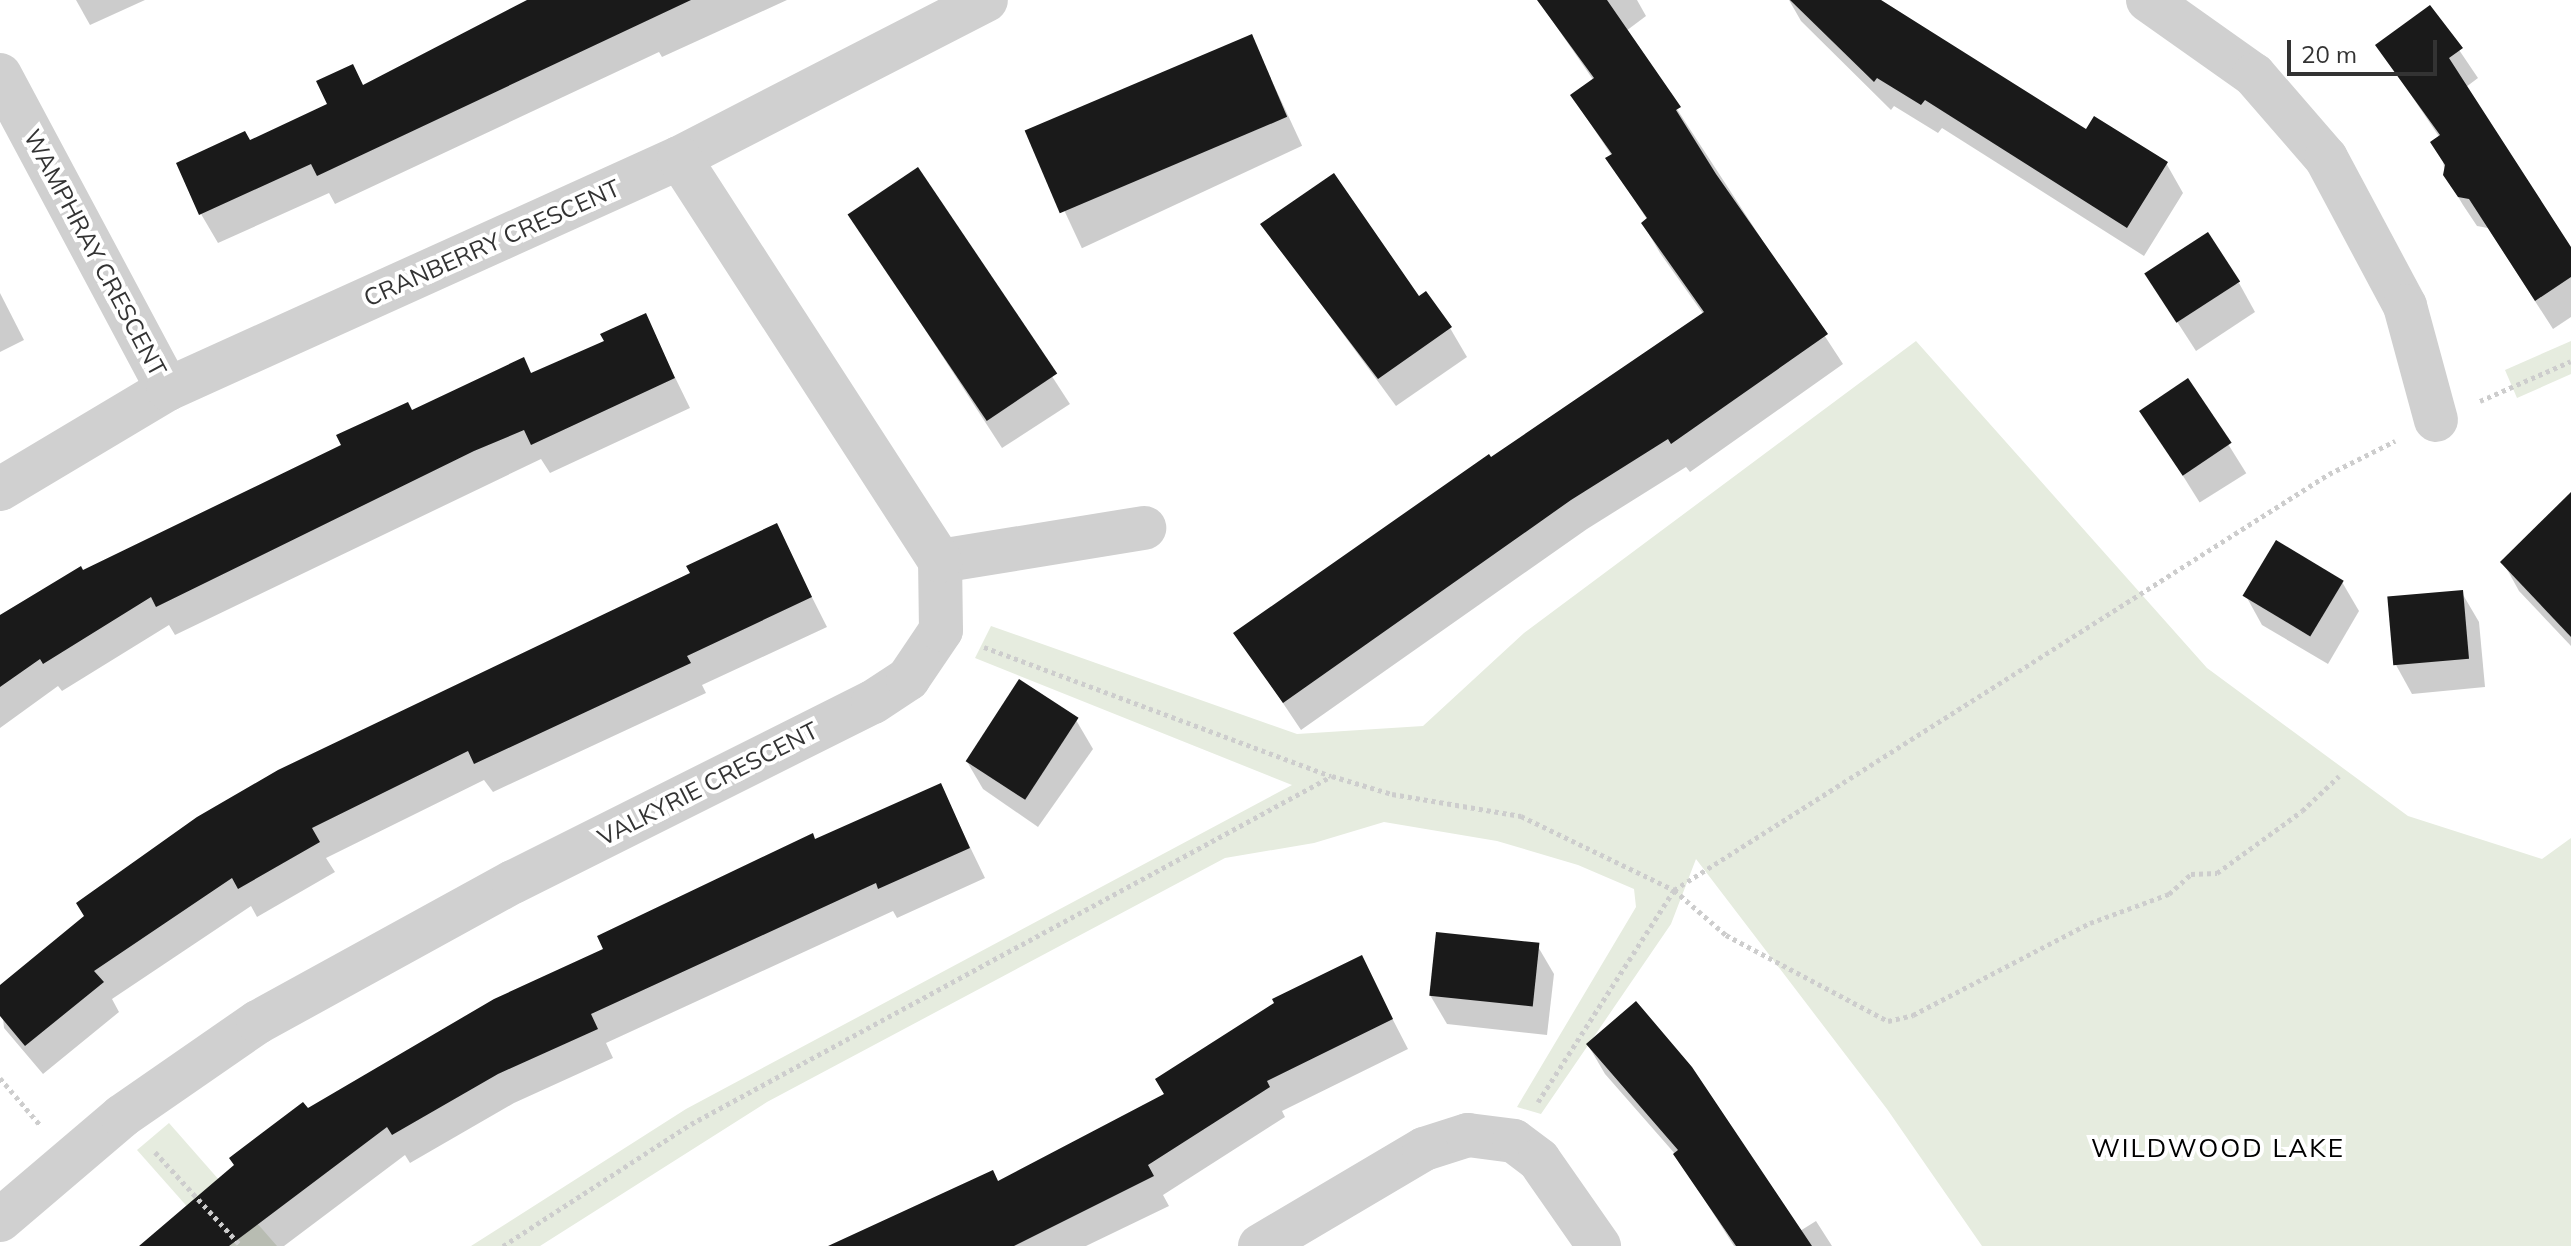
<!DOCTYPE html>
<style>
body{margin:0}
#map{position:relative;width:2571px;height:1246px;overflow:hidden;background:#fff;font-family:Mulish,sans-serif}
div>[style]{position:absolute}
.green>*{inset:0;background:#e6ecdf}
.shadow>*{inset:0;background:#0003;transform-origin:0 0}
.building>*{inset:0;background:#1a1a1a;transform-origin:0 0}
.path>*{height:5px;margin-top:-2.5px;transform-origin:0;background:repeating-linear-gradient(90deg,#cdcdcd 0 4px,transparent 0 8px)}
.minor>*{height:44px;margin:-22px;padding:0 22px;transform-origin:22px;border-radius:22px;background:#d0d0d0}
span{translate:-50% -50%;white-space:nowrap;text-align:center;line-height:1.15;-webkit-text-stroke:8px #fff;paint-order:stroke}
.street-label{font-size:24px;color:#333}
.neighbourhood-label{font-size:26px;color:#000;letter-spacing:2px}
.scale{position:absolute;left:2287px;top:40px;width:150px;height:36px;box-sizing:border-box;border:4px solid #333;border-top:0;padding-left:10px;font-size:24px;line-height:28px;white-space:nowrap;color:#333;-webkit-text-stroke:6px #fff;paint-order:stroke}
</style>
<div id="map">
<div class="green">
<i style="clip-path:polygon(1916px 341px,2207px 668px,2408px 816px,2542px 859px,2571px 838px,2571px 1246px,1982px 1246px,1887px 1109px,1696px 859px,1671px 924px,1541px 1114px,1517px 1107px,1636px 907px,1634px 889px,1578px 865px,1497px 841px,1384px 822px,1314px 843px,1225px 858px,767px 1102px,540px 1246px,471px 1246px,686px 1109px,1292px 785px,975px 658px,991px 626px,1297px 734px,1423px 726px,1524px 633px)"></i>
<i style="clip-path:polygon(2571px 341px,2571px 374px,2517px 398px,2505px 370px)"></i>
<i style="clip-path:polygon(169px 1123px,277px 1246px,222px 1246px,137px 1150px)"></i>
</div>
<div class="shadow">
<i style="clip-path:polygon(76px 0,145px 0,90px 25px)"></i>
<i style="clip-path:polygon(535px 0,787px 0,662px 57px,659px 52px,335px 204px,329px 193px,218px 243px,201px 214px,250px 143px)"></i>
<i style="clip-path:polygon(1538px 0,1637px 0,1646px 16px,1626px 31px,1843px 364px,1690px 472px,1686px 467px,1587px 529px,1301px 730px,1236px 633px,1704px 315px,1660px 253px,1643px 224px,1648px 221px,1608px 159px,1612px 156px,1572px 96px,1594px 81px)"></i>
<i style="clip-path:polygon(1789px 0,1881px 0,2086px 132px,2166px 163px,2183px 193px,2144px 256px,1942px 128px,1938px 133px,1894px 106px,1891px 110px,1801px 21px)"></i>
<i style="clip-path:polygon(2430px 7px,2478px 78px,2466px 87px,2571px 250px,2571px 317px,2553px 329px,2488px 228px,2477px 226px,2463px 205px,2445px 175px,2440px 138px,2378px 46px)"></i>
<i style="left:1251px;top:36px;width:121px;height:243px;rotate:65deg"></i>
<i style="left:918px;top:170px;width:279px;height:81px;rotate:57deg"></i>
<i style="clip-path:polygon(1263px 225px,1450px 328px,1467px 357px,1396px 406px)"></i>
<i style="clip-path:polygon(2239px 283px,2255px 312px,2196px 351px,2165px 303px)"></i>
<i style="clip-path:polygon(0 293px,24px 340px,0 352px)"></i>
<i style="clip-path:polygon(645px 316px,690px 408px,550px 473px,541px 459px,175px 635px,169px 625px,62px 691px,58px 686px,0 728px,0 615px,80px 568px,83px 573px,411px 412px,532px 375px,606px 342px)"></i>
<i style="left:2188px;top:380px;width:110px;height:55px;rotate:58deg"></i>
<i style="clip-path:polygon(2571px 513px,2571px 646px,2519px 591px,2503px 562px)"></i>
<i style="clip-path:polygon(776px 526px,827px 627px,702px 685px,706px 693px,493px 792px,484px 780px,326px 858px,335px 872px,257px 917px,251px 906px,112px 999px,119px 1012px,43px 1074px,4px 1028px,0 988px)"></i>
<i style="clip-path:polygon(2342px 582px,2359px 611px,2328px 664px,2262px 625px,2246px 596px)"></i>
<i style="clip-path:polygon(2462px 593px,2479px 622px,2485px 687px,2412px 694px,2396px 665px)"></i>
<i style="clip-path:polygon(1076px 720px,1093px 749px,1038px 827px,983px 789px,966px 760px)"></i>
<i style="clip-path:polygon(940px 785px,985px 878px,897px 918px,893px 911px,606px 1043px,613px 1058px,514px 1103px,410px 1163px,405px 1155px,284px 1246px,144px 1246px,307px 1111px,815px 841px)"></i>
<i style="clip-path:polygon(1537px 945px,1554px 974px,1547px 1035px,1447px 1024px,1430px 995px)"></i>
<i style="clip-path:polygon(1361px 958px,1408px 1049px,1282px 1111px,1285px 1117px,1163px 1195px,1169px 1206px,1086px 1246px,841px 1246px,999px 1183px,1166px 1095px)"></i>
<i style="clip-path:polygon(1588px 1045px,1800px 1231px,1816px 1221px,1832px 1246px,1734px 1246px,1676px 1155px,1605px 1074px)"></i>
</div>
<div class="building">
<i style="clip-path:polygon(527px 0,691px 0,317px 176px,311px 164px,199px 215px,176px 163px,245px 131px,250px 140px,327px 104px,316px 81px,353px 64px,363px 85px)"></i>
<i style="clip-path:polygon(1537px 0,1607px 0,1681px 107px,1676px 110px,1716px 174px,1828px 334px,1671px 444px,1668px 439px,1571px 500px,1283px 703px,1233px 633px,1489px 454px,1491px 457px,1704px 312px,1641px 223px,1647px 218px,1605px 158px,1612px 154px,1570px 95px,1594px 78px)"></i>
<i style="clip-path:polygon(1790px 0,1881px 0,2086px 129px,2094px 116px,2168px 162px,2127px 228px,1925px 100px,1921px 105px,1877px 78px,1874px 82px)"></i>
<i style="clip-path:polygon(2430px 5px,2463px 48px,2449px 58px,2571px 247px,2571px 277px,2535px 301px,2469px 199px,2458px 197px,2443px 175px,2445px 165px,2430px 142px,2440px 135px,2375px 45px)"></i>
<i style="left:1252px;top:34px;width:90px;height:247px;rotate:67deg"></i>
<i style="left:918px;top:167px;width:249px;height:85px;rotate:56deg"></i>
<i style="clip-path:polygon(1334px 173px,1419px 296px,1426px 291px,1452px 327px,1378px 379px,1260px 224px)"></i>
<i style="left:2208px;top:232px;width:59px;height:76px;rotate:57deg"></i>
<i style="clip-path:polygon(646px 313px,675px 378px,531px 445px,524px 430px,474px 451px,156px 607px,151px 597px,43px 664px,40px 659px,0 687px,0 615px,81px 566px,83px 570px,341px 445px,336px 435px,408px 402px,412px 410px,524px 357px,531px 373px,604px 341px,600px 334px)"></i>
<i style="left:2188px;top:378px;width:78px;height:59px;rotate:56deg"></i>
<i style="clip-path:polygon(2571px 492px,2571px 637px,2500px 562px)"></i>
<i style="clip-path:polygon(777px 523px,812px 597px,687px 656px,691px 663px,474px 764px,468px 751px,312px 828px,320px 842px,238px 889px,232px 878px,94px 971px,104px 982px,25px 1046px,0 1016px,0 985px,84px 916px,76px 903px,197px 817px,278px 770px,690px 573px,686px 566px)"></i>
<i style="left:2276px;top:540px;width:79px;height:65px;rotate:31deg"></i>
<i style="left:2463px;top:590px;width:69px;height:76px;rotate:85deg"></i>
<i style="left:1019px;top:679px;width:71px;height:98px;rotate:33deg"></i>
<i style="clip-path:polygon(941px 783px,970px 848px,878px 889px,876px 883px,591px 1014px,598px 1029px,498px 1074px,392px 1135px,387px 1127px,229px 1246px,139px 1246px,234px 1165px,229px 1158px,303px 1102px,308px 1108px,494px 999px,603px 949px,597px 936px,813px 833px,815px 839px)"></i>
<i style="left:1436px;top:932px;width:104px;height:64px;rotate:6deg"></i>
<i style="clip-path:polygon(1362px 955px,1393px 1019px,1267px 1081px,1270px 1087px,1148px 1165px,1154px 1176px,1014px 1246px,828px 1246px,993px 1170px,998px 1181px,1164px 1094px,1155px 1079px,1274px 1003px,1272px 999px)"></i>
<i style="clip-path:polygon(1636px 1001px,1692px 1067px,1812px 1246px,1736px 1246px,1673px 1154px,1678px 1150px,1586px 1044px)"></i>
</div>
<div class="path">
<i style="left:2480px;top:401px;width:99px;rotate:-23.7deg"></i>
<i style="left:984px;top:647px;width:370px;rotate:20.4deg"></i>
<i style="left:0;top:1078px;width:62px;rotate:49.6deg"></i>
<i style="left:1538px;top:1102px;width:252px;rotate:-57.3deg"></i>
<i style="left:1674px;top:890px;width:776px;rotate:-32.42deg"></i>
<i style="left:2329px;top:474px;width:74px;rotate:-26.6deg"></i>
<i style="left:155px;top:1152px;width:127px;rotate:47.5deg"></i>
<i style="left:503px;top:1246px;width:224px;rotate:-33deg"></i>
<i style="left:691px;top:1124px;width:729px;rotate:-28.5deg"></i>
<i style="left:1332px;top:776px;width:63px;rotate:16.7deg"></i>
<i style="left:1392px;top:794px;width:131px;rotate:9.7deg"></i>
<i style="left:1521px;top:816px;width:170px;rotate:25.8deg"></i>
<i style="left:1674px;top:890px;width:69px;rotate:40.9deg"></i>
<i style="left:1726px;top:935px;width:183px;rotate:28deg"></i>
<i style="left:1888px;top:1021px;width:26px;rotate:-13deg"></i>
<i style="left:1913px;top:1015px;width:199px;rotate:-27.5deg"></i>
<i style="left:2090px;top:923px;width:84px;rotate:-20.2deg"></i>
<i style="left:2169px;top:894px;width:30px;rotate:-42deg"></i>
<i style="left:2191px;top:874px;width:26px;rotate:-2deg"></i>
<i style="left:2217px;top:873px;width:105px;rotate:-36.1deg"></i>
<i style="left:2302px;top:811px;width:51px;rotate:-43.4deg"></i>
</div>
<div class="minor">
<i style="left:2148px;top:0;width:130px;rotate:35.3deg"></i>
<i style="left:2254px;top:75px;width:110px;rotate:49.1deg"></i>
<i style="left:2326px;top:158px;width:168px;rotate:61.9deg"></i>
<i style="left:2405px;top:306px;width:118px;rotate:74.8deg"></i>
<i style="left:0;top:75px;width:356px;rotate:61.9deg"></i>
<i style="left:0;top:489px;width:196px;rotate:-30.8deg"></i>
<i style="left:168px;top:389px;width:561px;rotate:-24.33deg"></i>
<i style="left:679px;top:158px;width:345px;rotate:-27.2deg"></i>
<i style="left:940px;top:561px;width:207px;rotate:-9.2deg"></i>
<i style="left:0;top:1220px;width:160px;rotate:-40.4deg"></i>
<i style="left:122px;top:1116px;width:165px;rotate:-34.7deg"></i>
<i style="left:258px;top:1022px;width:291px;rotate:-28.8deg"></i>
<i style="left:513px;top:882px;width:402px;rotate:-26.6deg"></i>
<i style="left:873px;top:702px;width:42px;rotate:-33.3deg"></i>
<i style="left:908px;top:679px;width:59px;rotate:-56deg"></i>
<i style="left:941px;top:630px;width:69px;rotate:-90.8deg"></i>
<i style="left:940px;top:561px;width:480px;rotate:-122.9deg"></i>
<i style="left:1260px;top:1246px;width:191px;rotate:-30.6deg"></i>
<i style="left:1424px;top:1149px;width:46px;rotate:-17.7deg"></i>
<i style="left:1468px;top:1135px;width:46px;rotate:7.4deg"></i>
<i style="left:1514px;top:1141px;width:31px;rotate:37deg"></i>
<i style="left:1539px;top:1160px;width:105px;rotate:55.1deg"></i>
</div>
<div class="street-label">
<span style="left:492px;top:243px;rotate:-24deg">CRANBERRY CRESCENT</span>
<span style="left:95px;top:253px;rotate:62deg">WAMPHRAY CRESCENT</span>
<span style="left:708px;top:784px;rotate:-27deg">VALKYRIE CRESCENT</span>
</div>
<div class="neighbourhood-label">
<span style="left:2218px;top:1148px">WILDWOOD LAKE</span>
</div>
<div class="scale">20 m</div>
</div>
